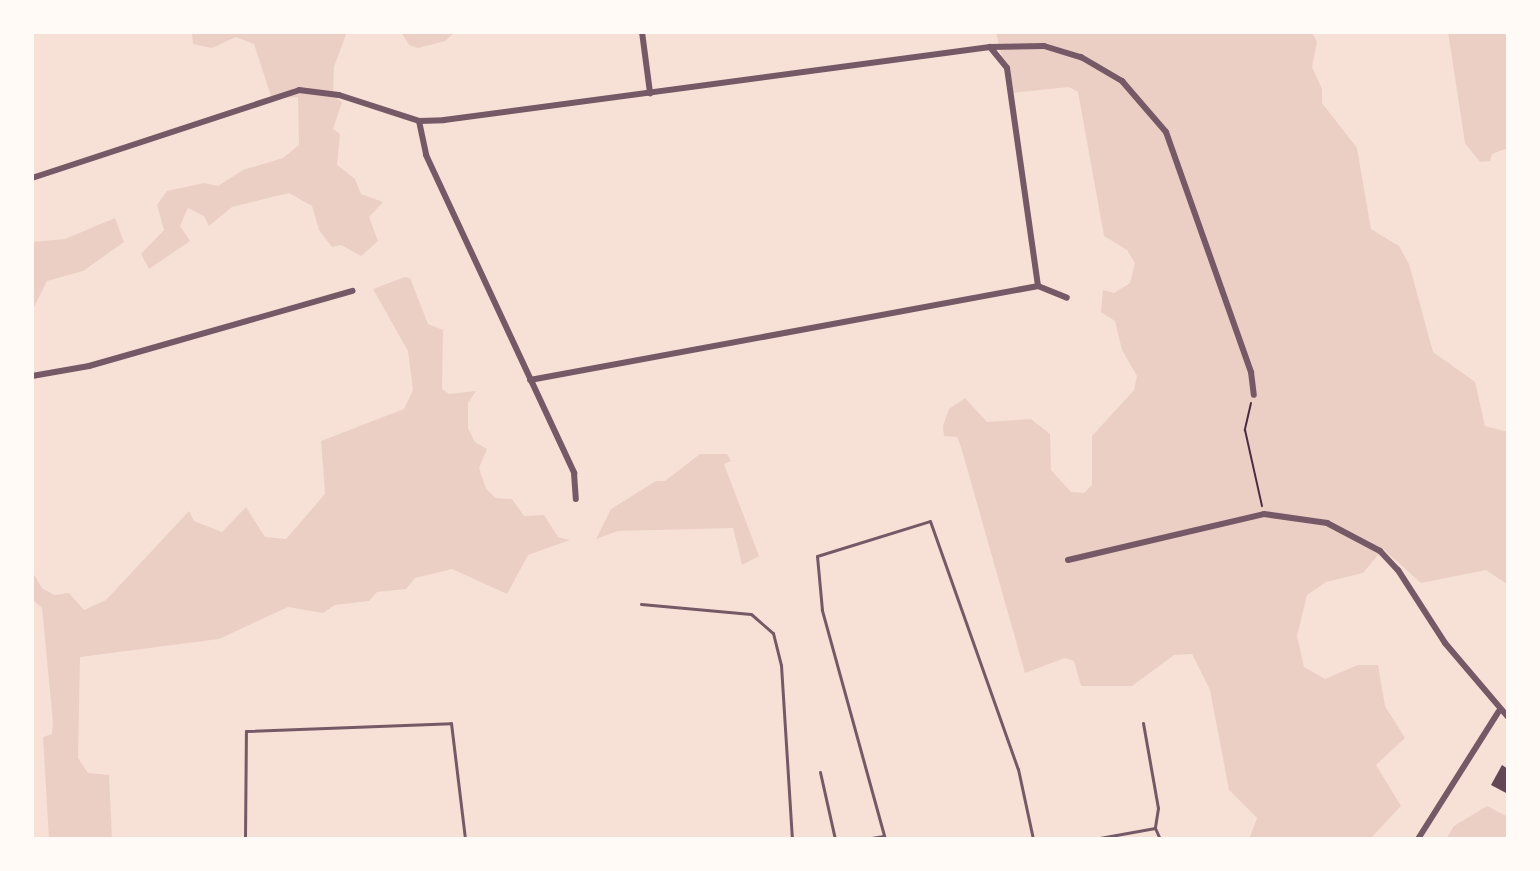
<!DOCTYPE html>
<style>
body{margin:0}
#map{position:relative;width:1540px;height:871px;overflow:hidden;background:#f7e1d7;font-family:"Exo 2",sans-serif}
div>[style]{position:absolute}
.green>*{inset:0;background:#ebcfc5}
.building>*{inset:0;background:#644757}
.path>*{height:2px;margin:-1px;padding:0 1px;transform-origin:1px;border-radius:1px;background:#4a2c40}
.service>*{height:3px;margin:-1.5px;padding:0 1.5px;transform-origin:1.5px;border-radius:1.5px;background:#755966}
.minor>*{height:6px;margin:-3px;padding:0 3px;transform-origin:3px;border-radius:3px;background:#755966}
span{translate:-50% -50%;white-space:nowrap;text-align:center;line-height:1.15;-webkit-text-stroke:7px #fffaf5;paint-order:stroke}
.frame{position:absolute;inset:0;border:34px solid #fffaf5;pointer-events:none}
</style>
<div id="map">
<div class="green">
<i style="clip-path:polygon(192px 32px,347px 32px,334px 67px,333px 96px,342px 102px,333px 129px,340px 134px,337px 165px,355px 179px,361px 194px,383px 202px,369px 217px,378px 241px,361px 256px,341px 245px,332px 247px,319px 230px,312px 206px,289px 193px,232px 207px,209px 226px,204px 216px,188px 208px,180px 226px,190px 241px,149px 269px,141px 254px,164px 230px,157px 205px,167px 191px,204px 183px,218px 186px,243px 170px,283px 158px,299px 145px,298px 97px,272px 99px,254px 44px,236px 37px,212px 48px,193px 44px)"></i>
<i style="clip-path:polygon(401px 32px,455px 32px,445px 41px,418px 48px,409px 45px)"></i>
<i style="clip-path:polygon(996px 32px,1312px 32px,1317px 42px,1312px 67px,1322px 89px,1322px 103px,1357px 148px,1371px 229px,1399px 246px,1409px 264px,1433px 352px,1475px 382px,1485px 426px,1508px 432px,1508px 585px,1486px 570px,1421px 583px,1383px 549px,1363px 573px,1326px 582px,1307px 595px,1297px 636px,1304px 667px,1325px 679px,1358px 665px,1378px 665px,1385px 706px,1405px 738px,1376px 765px,1401px 806px,1370px 839px,1249px 839px,1257px 818px,1229px 790px,1210px 690px,1192px 654px,1174px 655px,1132px 686px,1081px 686px,1074px 661px,1065px 658px,1025px 673px,961px 447px,957px 437px,944px 436px,943px 426px,949px 409px,965px 398px,987px 422px,1031px 419px,1050px 434px,1051px 470px,1071px 492px,1084px 493px,1092px 485px,1092px 436px,1134px 390px,1137px 376px,1122px 350px,1115px 321px,1101px 312px,1103px 290px,1114px 293px,1130px 283px,1135px 263px,1127px 250px,1104px 236px,1078px 92px,1069px 87px,1010px 93px)"></i>
<i style="clip-path:polygon(1448px 32px,1508px 32px,1508px 148px,1492px 154px,1490px 161px,1480px 162px,1465px 143px)"></i>
<i style="clip-path:polygon(115px 218px,124px 242px,83px 271px,47px 281px,32px 311px,32px 242px,65px 239px)"></i>
<i style="clip-path:polygon(405px 277px,410px 278px,428px 324px,443px 330px,442px 389px,449px 394px,476px 391px,468px 403px,468px 428px,475px 442px,487px 449px,479px 468px,486px 489px,496px 498px,512px 499px,524px 516px,544px 515px,558px 537px,570px 540px,528px 555px,507px 594px,452px 569px,415px 578px,406px 589px,377px 592px,369px 601px,335px 605px,323px 613px,288px 607px,219px 639px,80px 657px,78px 758px,88px 773px,109px 775px,112px 839px,49px 839px,43px 737px,52px 734px,53px 723px,42px 608px,32px 599px,32px 571px,42px 588px,54px 595px,69px 593px,84px 610px,106px 600px,189px 511px,194px 521px,222px 532px,246px 507px,265px 537px,286px 539px,325px 494px,321px 441px,404px 409px,413px 390px,408px 351px,373px 289px)"></i>
<i style="clip-path:polygon(700px 454px,727px 454px,731px 461px,724px 464px,759px 556px,742px 565px,733px 528px,618px 531px,596px 539px,611px 509px,656px 481px,665px 481px)"></i>
<i style="clip-path:polygon(1487px 806px,1508px 817px,1508px 839px,1446px 839px,1454px 826px)"></i>
</div>
<div class="building">
<i style="clip-path:polygon(1502px 765px,1508px 769px,1508px 794px,1491px 785px)"></i>
</div>
<div class="path">
<i style="left:1251px;top:403px;width:28px;rotate:103deg"></i>
<i style="left:1245px;top:430px;width:78px;rotate:77.4deg"></i>
</div>
<div class="service">
<i style="left:641px;top:604px;width:110px;rotate:5.2deg"></i>
<i style="left:751px;top:614px;width:29px;rotate:41deg"></i>
<i style="left:773px;top:633px;width:33px;rotate:76deg"></i>
<i style="left:781px;top:665px;width:174px;rotate:86.4deg"></i>
<i style="left:1143px;top:723px;width:86px;rotate:80deg"></i>
<i style="left:1158px;top:808px;width:20px;rotate:99deg"></i>
<i style="left:820px;top:772px;width:69px;rotate:77.4deg"></i>
<i style="left:245px;top:839px;width:108px;rotate:-89.5deg"></i>
<i style="left:246px;top:731px;width:205px;rotate:-2.2deg"></i>
<i style="left:451px;top:723px;width:117px;rotate:83.1deg"></i>
<i style="left:865px;top:839px;width:19px;rotate:-9deg"></i>
<i style="left:885px;top:839px;width:238px;rotate:-105.4deg"></i>
<i style="left:822px;top:610px;width:54px;rotate:-95.3deg"></i>
<i style="left:817px;top:556px;width:118px;rotate:-17.2deg"></i>
<i style="left:930px;top:521px;width:263px;rotate:70.5deg"></i>
<i style="left:1018px;top:769px;width:72px;rotate:77.9deg"></i>
<i style="left:1094px;top:839px;width:62px;rotate:-10.2deg"></i>
<i style="left:1155px;top:828px;width:12px;rotate:66deg"></i>
</div>
<div class="minor">
<i style="left:642px;top:32px;width:62px;rotate:82.5deg"></i>
<i style="left:990px;top:47px;width:27px;rotate:51deg"></i>
<i style="left:1007px;top:68px;width:220px;rotate:81.9deg"></i>
<i style="left:419px;top:121px;width:35px;rotate:78deg"></i>
<i style="left:426px;top:155px;width:351px;rotate:65deg"></i>
<i style="left:574px;top:473px;width:26px;rotate:86deg"></i>
<i style="left:32px;top:178px;width:281px;rotate:-18.2deg"></i>
<i style="left:299px;top:90px;width:40px;rotate:7.1deg"></i>
<i style="left:339px;top:95px;width:84px;rotate:18deg"></i>
<i style="left:419px;top:121px;width:25px;rotate:-2deg"></i>
<i style="left:444px;top:120px;width:551px;rotate:-7.62deg"></i>
<i style="left:990px;top:47px;width:54px;rotate:-1.1deg"></i>
<i style="left:1044px;top:46px;width:39px;rotate:17deg"></i>
<i style="left:1081px;top:57px;width:48px;rotate:30.3deg"></i>
<i style="left:1122px;top:81px;width:67px;rotate:49.2deg"></i>
<i style="left:1166px;top:132px;width:255px;rotate:70.5deg"></i>
<i style="left:1251px;top:372px;width:23px;rotate:83deg"></i>
<i style="left:1038px;top:286px;width:31px;rotate:22deg"></i>
<i style="left:32px;top:376px;width:58px;rotate:-10deg"></i>
<i style="left:89px;top:366px;width:274px;rotate:-15.9deg"></i>
<i style="left:530px;top:380px;width:517px;rotate:-10.48deg"></i>
<i style="left:1068px;top:560px;width:201px;rotate:-13.2deg"></i>
<i style="left:1264px;top:514px;width:64px;rotate:8.1deg"></i>
<i style="left:1327px;top:523px;width:60px;rotate:27.8deg"></i>
<i style="left:1380px;top:551px;width:26px;rotate:47deg"></i>
<i style="left:1398px;top:570px;width:87px;rotate:57.2deg"></i>
<i style="left:1445px;top:643px;width:97px;rotate:49.6deg"></i>
<i style="left:1418px;top:839px;width:151px;rotate:-57.7deg"></i>
</div>
<div class="frame"></div>
</div>
